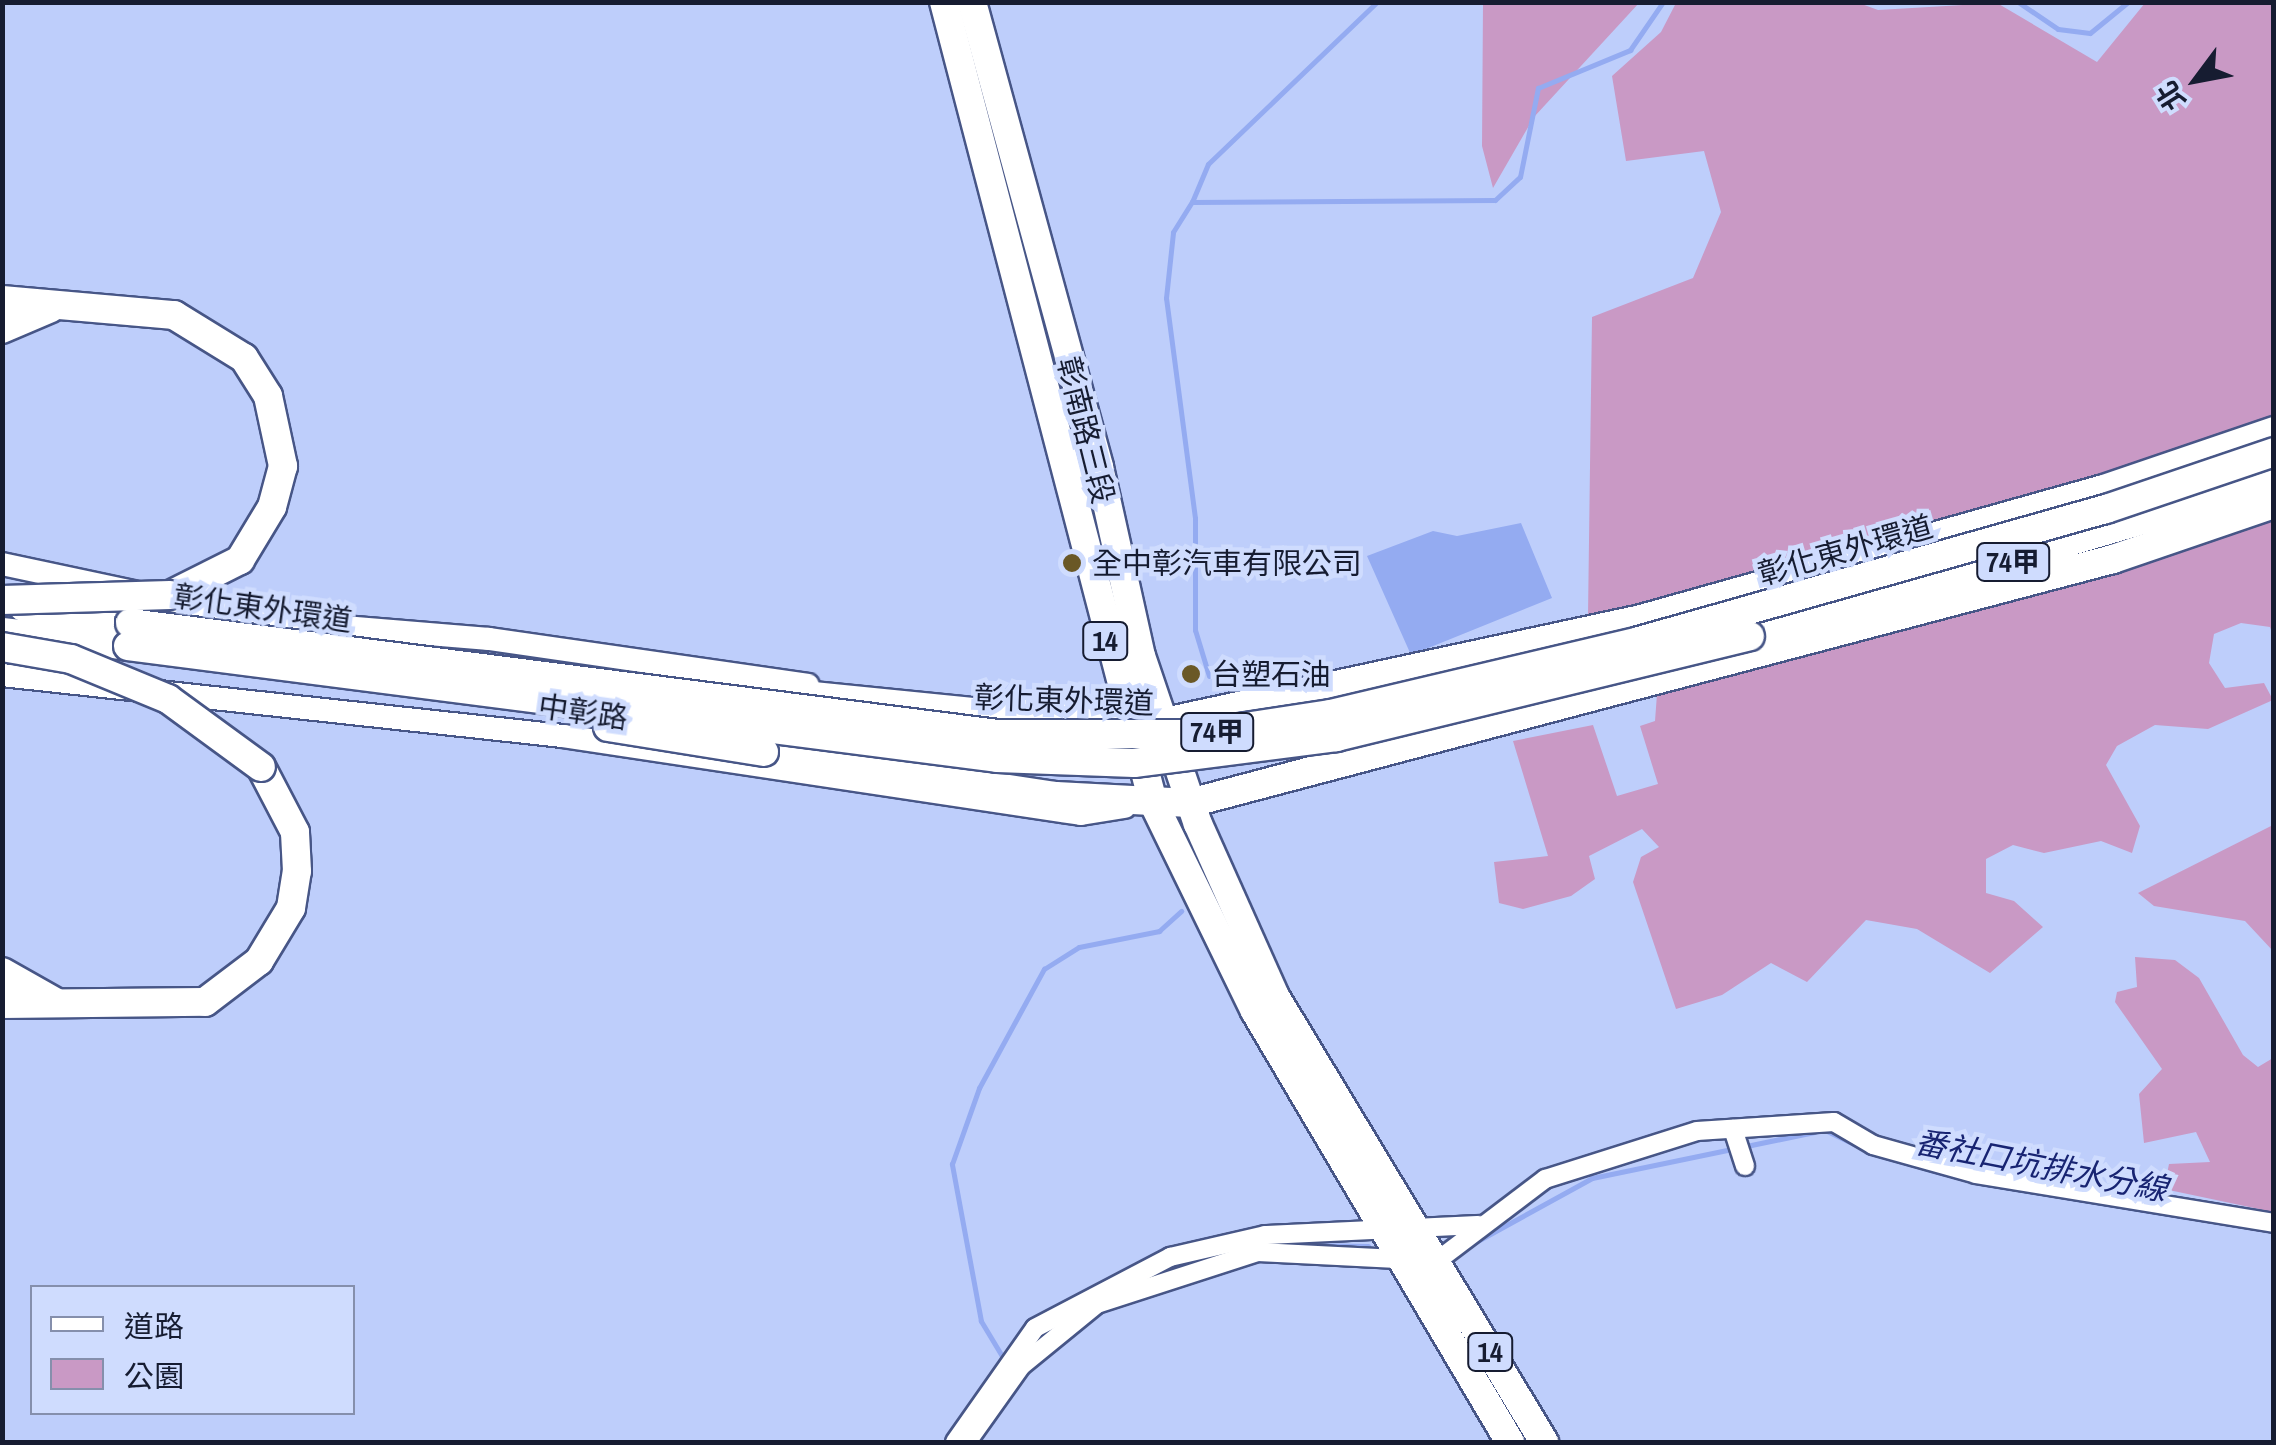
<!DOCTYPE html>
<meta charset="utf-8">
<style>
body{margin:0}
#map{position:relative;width:2276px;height:1445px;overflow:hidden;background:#becefb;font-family:"Archivo Narrow","Noto Sans TC",sans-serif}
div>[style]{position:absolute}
.green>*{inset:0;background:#c999c5}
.water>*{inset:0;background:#94abf1}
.stream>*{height:5px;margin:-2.5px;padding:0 2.5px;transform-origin:2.5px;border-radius:2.5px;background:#94abf1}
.roads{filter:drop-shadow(2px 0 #475687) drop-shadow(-2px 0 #475687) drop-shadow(0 2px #475687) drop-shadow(0 -2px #475687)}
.street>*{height:18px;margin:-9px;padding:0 9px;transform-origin:9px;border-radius:9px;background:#fff}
.secondary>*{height:22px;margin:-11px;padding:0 11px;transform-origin:11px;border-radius:11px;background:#fff}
.primary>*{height:28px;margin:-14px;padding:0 14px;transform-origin:14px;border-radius:14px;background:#fff}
.bridges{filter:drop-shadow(2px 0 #475687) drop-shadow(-2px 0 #475687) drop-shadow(0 2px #475687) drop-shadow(0 -2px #475687)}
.primary-bridge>*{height:28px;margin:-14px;padding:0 14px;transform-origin:14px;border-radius:14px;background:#fff}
.dots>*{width:28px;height:28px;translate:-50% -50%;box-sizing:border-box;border:5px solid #cfdcfe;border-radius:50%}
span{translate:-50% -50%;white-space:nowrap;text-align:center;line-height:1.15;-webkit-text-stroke:9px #cfdcfe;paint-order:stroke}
.shield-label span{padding:2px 8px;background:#cfdcfe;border:2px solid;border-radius:8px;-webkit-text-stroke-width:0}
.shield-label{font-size:28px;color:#161c31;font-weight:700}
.street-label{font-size:30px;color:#161c31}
.poi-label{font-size:30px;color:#161c31}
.left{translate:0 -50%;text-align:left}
.water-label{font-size:32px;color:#182472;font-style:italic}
.frame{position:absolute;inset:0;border:5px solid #161c31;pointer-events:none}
.legend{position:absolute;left:30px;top:1285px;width:325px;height:130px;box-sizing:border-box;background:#cfdcfe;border:2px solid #858fac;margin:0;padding:12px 18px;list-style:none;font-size:30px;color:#161c31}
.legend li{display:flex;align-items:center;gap:20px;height:50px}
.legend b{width:50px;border:2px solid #858fac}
.north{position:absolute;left:2146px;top:30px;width:100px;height:100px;-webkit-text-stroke:8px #cfdcfe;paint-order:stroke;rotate:238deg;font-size:28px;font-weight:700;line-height:40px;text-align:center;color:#161c31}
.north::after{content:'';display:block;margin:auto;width:35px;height:45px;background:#161c31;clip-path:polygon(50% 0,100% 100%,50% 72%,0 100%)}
</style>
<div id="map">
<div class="green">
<i style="clip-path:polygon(1856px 2px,1878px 10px,1997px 3px,2097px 62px,2145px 3px,2273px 3px,2273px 415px,2191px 449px,1725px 594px,1588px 616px,1592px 317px,1693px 278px,1721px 212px,1704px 151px,1626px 161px,1612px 76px,1661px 32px,1676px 3px)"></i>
<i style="clip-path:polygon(1483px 3px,1639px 3px,1534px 117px,1493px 188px,1482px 146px)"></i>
<i style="clip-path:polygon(2273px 499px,2273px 636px,2270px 627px,2241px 623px,2214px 634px,2209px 663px,2225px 688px,2264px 683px,2273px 700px,2208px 729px,2155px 725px,2117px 746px,2106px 765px,2140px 826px,2132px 853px,2101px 841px,2044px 853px,2013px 845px,1986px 859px,1986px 893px,2014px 901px,2043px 927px,1990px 973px,1917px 929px,1866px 920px,1807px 982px,1771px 963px,1722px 995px,1676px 1009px,1633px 882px,1641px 857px,1659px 847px,1642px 829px,1589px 856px,1595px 879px,1571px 896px,1523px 909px,1499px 903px,1494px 862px,1548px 856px,1513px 741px,1593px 725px,1617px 796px,1658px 784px,1640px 726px,1655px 721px,1657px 694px,1927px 620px)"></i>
<i style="clip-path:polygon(2273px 825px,2273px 951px,2245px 921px,2154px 906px,2138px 893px)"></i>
<i style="clip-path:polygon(2135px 957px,2175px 960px,2199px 978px,2243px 1055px,2258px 1067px,2273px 1058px,2273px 1212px,2164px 1189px,2169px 1164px,2210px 1162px,2196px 1132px,2144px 1143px,2139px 1094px,2162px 1069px,2115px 1002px,2117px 992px,2137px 987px)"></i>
</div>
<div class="water">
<i style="clip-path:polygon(1521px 523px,1552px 598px,1411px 655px,1367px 556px,1433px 531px,1457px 536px)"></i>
</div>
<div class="stream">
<i style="left:2018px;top:2px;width:48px;rotate:34deg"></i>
<i style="left:2058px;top:29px;width:32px;rotate:7deg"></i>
<i style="left:2090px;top:33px;width:49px;rotate:-39.2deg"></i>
<i style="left:1192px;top:202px;width:41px;rotate:-67.2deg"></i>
<i style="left:1208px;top:164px;width:234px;rotate:-43.8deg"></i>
<i style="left:1209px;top:676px;width:48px;rotate:-106.9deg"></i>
<i style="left:1195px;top:630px;width:112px;rotate:-90deg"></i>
<i style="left:1195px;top:518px;width:222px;rotate:-97.5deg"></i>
<i style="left:1166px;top:298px;width:66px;rotate:-83.9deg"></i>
<i style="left:1173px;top:232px;width:36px;rotate:-58deg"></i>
<i style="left:1192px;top:202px;width:303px;rotate:-0.4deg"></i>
<i style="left:1495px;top:200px;width:34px;rotate:-43deg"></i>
<i style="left:1520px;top:177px;width:91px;rotate:-78.6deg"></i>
<i style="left:1538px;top:88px;width:100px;rotate:-22.4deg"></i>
<i style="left:1630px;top:50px;width:58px;rotate:-55.5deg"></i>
<i style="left:1825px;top:1130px;width:39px;rotate:26deg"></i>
<i style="left:1874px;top:1154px;width:74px;rotate:15.7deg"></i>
<i style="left:1980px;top:1183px;width:209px;rotate:9.4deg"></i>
<i style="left:1472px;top:1244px;width:137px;rotate:-28.8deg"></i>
<i style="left:1592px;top:1178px;width:227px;rotate:-11.7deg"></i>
<i style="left:1293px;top:1245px;width:75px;rotate:0.8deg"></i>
<i style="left:1153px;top:1275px;width:54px;rotate:-18.4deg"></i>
<i style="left:1005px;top:1361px;width:47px;rotate:-121deg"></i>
<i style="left:981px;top:1321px;width:160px;rotate:-100.5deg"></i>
<i style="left:952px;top:1164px;width:81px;rotate:-70.4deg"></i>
<i style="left:979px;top:1088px;width:136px;rotate:-61.4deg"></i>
<i style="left:1044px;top:969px;width:41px;rotate:-32.2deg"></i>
<i style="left:1079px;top:947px;width:82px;rotate:-11.3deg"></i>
<i style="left:1159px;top:931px;width:30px;rotate:-42deg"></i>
</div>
<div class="roads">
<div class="street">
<i style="left:1733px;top:1129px;width:39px;rotate:72deg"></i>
<i style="left:955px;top:1442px;width:139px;rotate:-54.9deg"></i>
<i style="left:1035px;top:1328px;width:153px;rotate:-27.7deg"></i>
<i style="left:1170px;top:1257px;width:98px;rotate:-13deg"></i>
<i style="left:1265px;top:1235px;width:214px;rotate:-2.7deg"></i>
<i style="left:967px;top:1442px;width:93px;rotate:-54.6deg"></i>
<i style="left:1021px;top:1366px;width:98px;rotate:-39.2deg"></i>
<i style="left:1097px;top:1304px;width:169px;rotate:-17.9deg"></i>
<i style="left:1258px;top:1252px;width:179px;rotate:2.9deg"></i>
<i style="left:1437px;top:1261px;width:136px;rotate:-37.2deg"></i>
<i style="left:1545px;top:1179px;width:159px;rotate:-17.5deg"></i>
<i style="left:1697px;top:1131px;width:137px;rotate:-3.8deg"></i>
<i style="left:1834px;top:1122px;width:45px;rotate:30.5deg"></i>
<i style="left:1873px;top:1145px;width:107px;rotate:15.7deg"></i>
<i style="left:1976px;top:1174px;width:302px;rotate:9.3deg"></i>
</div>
<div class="secondary">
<i style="left:2px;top:564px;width:275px;rotate:12deg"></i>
<i style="left:271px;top:621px;width:219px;rotate:4.7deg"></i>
<i style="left:489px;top:639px;width:322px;rotate:8.2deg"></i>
<i style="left:2px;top:675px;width:564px;rotate:6.21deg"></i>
<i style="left:563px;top:736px;width:524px;rotate:8.56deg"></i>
<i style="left:1081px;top:814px;width:44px;rotate:-9.2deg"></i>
<i style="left:1034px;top:705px;width:54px;rotate:4.2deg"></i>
<i style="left:1088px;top:709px;width:42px;rotate:22.3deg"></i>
</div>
<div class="primary">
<i style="left:944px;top:2px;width:827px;rotate:75.36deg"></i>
<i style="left:1153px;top:802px;width:233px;rotate:64deg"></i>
<i style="left:1255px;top:1011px;width:501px;rotate:59.39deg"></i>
<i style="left:972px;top:2px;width:482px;rotate:74.7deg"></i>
<i style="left:1099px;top:467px;width:194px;rotate:77.5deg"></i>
<i style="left:1141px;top:656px;width:177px;rotate:71.3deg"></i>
<i style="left:1198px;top:824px;width:191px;rotate:65.9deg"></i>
<i style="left:1276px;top:998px;width:519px;rotate:58.88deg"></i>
<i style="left:2px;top:300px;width:173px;rotate:5deg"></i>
<i style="left:174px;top:315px;width:82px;rotate:31.6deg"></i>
<i style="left:244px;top:358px;width:45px;rotate:57.7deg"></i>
<i style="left:268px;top:396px;width:72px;rotate:77.9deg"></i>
<i style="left:283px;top:466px;width:42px;rotate:105deg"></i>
<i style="left:272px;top:507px;width:62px;rotate:121.1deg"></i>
<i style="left:240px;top:560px;width:78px;rotate:153.4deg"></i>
<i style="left:2px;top:329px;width:53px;rotate:-23.2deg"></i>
<i style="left:23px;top:607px;width:108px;rotate:8.5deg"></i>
<i style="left:2px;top:632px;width:127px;rotate:6.3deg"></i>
<i style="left:1750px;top:636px;width:546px;rotate:-16.48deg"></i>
<i style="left:783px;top:693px;width:291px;rotate:5.7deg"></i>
<i style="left:1151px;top:725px;width:494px;rotate:-12.2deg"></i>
<i style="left:1634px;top:621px;width:485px;rotate:-15.7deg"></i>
<i style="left:2101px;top:490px;width:183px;rotate:-18.8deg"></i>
<i style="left:764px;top:752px;width:295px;rotate:8.6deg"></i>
<i style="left:1056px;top:796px;width:134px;rotate:3deg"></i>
<i style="left:1190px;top:803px;width:955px;rotate:-14.81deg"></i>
<i style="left:2113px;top:559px;width:170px;rotate:-18.9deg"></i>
<i style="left:2px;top:972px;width:61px;rotate:29.5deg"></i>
<i style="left:2px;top:1004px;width:203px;rotate:-0.6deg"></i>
<i style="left:205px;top:1002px;width:68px;rotate:-37.2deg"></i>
<i style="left:259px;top:961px;width:62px;rotate:-58.9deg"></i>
<i style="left:291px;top:908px;width:37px;rotate:-81deg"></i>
<i style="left:297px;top:871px;width:39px;rotate:-93deg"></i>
<i style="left:295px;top:832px;width:73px;rotate:-117.6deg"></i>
</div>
</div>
<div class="bridges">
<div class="primary-bridge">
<i style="left:2px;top:600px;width:168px;rotate:-1.7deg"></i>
<i style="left:130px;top:623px;width:875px;rotate:7.29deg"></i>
<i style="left:998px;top:734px;width:201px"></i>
<i style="left:1199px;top:734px;width:134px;rotate:-8.6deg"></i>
<i style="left:1331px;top:714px;width:317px;rotate:-13.3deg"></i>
<i style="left:1639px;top:641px;width:485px;rotate:-15.8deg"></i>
<i style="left:2106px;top:509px;width:177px;rotate:-18.7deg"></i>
<i style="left:128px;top:646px;width:876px;rotate:7.34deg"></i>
<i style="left:997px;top:758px;width:137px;rotate:2.1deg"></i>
<i style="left:1134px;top:763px;width:204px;rotate:-7.3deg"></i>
<i style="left:1336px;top:737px;width:426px;rotate:-13.7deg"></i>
<i style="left:2px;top:647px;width:70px;rotate:9.9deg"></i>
<i style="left:71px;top:659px;width:105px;rotate:22.4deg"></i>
<i style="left:168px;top:699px;width:115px;rotate:36.2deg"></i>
<i style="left:608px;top:727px;width:158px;rotate:9.1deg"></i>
</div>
</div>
<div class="dots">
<i style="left:1072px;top:563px;background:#6a5826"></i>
<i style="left:1191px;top:674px;background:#6a5826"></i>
</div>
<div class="shield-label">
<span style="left:2013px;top:562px">74甲</span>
<span style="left:1105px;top:641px">14</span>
<span style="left:1217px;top:732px">74甲</span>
<span style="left:1490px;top:1352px">14</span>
</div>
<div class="street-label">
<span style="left:1086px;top:430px;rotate:76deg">彰南路三段</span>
<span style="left:1845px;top:550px;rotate:-16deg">彰化東外環道</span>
<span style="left:263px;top:608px;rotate:8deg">彰化東外環道</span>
<span style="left:1064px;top:700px;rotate:2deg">彰化東外環道</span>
<span style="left:583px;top:712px;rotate:8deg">中彰路</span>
</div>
<div class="poi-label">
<span class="left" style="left:1092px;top:563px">全中彰汽車有限公司</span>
<span class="left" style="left:1211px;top:674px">台塑石油</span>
</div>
<div class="water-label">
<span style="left:2041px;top:1166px;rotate:11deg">番社口坑排水分線</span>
</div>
<div class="frame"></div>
<ul class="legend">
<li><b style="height:12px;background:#fff"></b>道路</li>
<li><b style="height:28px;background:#c999c5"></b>公園</li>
</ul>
<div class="north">北</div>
</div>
